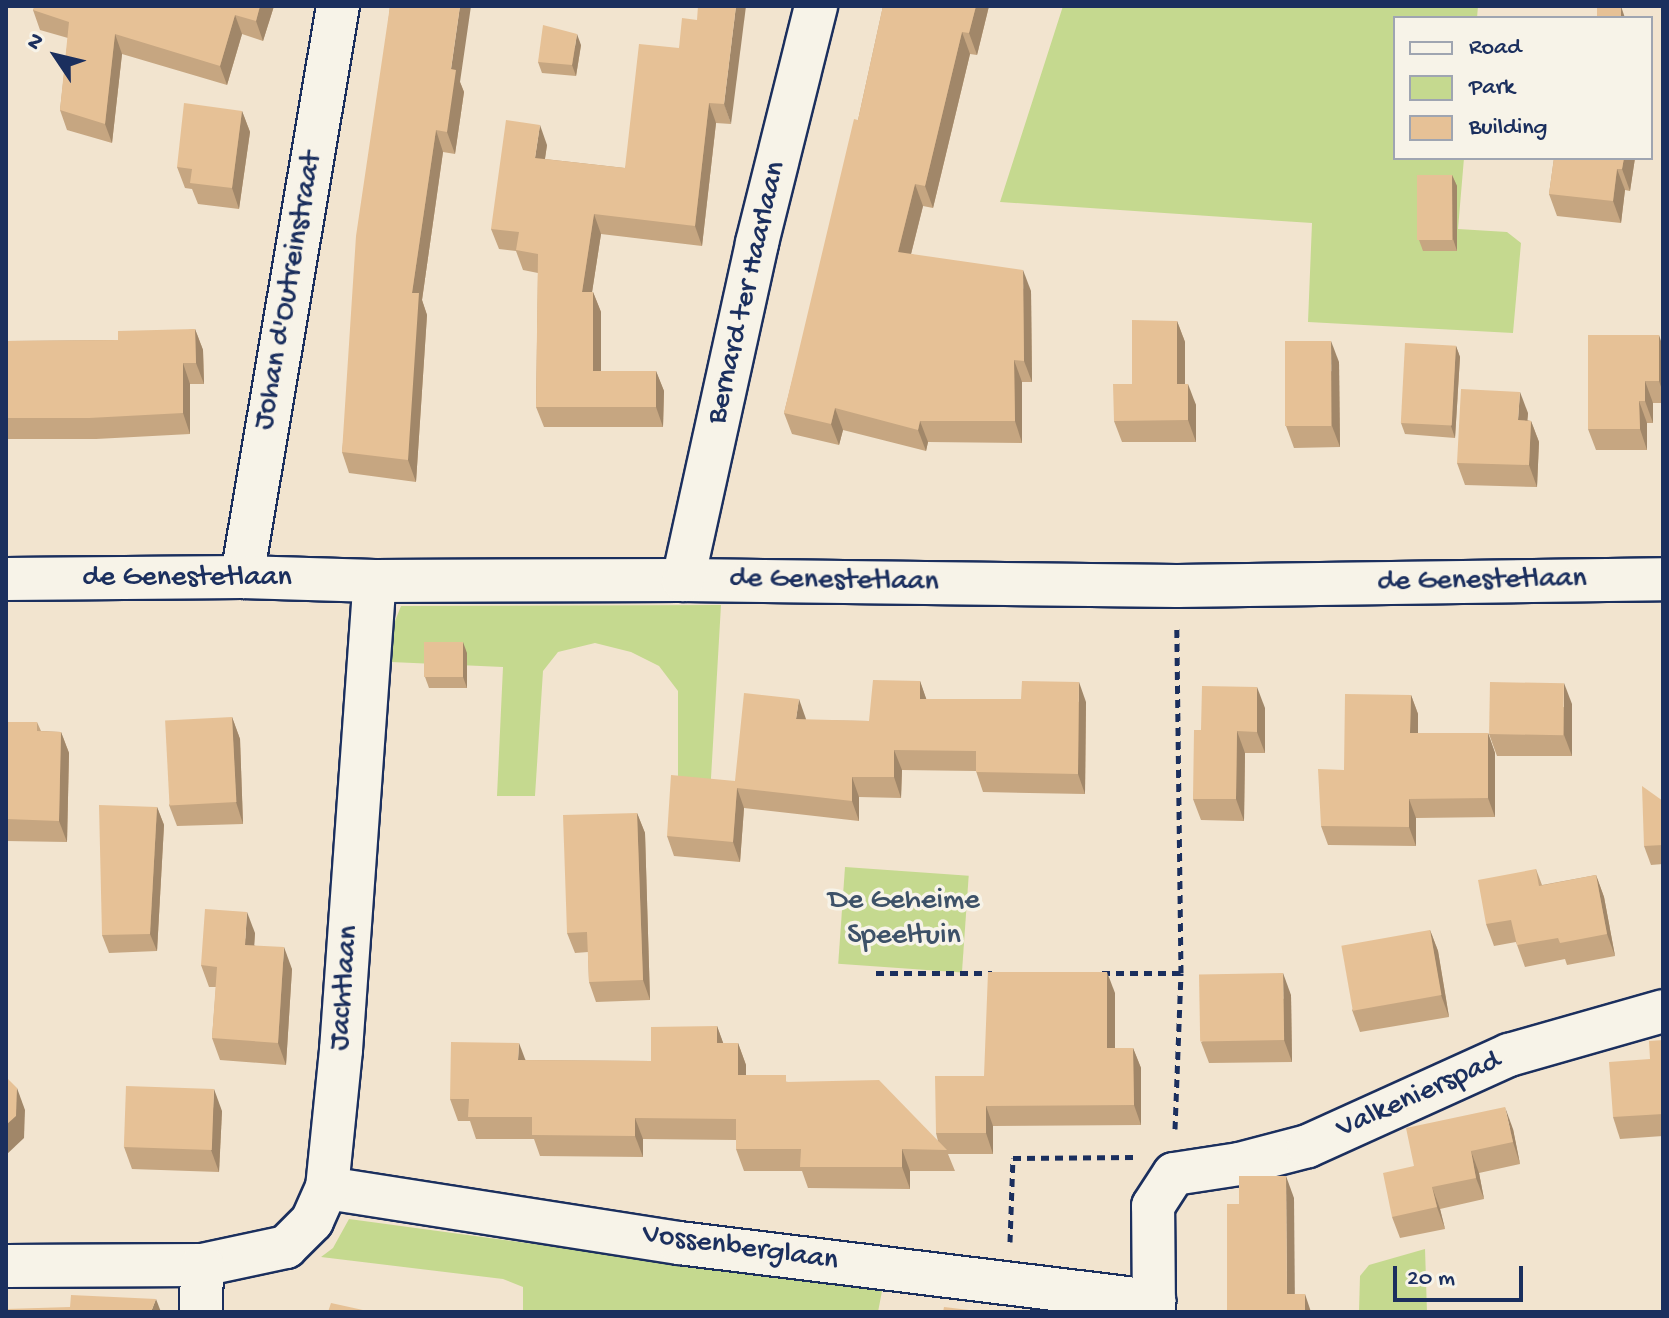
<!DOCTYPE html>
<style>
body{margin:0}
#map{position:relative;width:1669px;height:1318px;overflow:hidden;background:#f2e4cf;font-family:"Gochi Hand",sans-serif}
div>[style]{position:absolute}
.green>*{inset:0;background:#c5d98f;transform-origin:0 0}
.path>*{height:5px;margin-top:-2.5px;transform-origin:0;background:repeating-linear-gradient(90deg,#1b2f5e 0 8px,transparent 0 14px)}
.roads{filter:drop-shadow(2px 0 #1b2f5e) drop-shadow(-2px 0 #1b2f5e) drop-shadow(0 2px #1b2f5e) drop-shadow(0 -2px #1b2f5e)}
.minor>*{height:42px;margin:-21px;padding:0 21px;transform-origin:21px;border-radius:21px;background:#f7f3e8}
.wall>*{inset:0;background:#c6a681}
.shaded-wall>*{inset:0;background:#a18769}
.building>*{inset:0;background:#e6c196;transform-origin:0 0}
span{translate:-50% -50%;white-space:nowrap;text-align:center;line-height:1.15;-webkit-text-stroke:7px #f7f3e8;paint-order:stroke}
.street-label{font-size:30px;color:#1b2f5e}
.park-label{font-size:30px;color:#3d5168}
.frame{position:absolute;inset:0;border:8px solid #1b2f5e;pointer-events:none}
.legend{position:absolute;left:1393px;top:16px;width:260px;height:144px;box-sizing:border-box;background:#f7f3e8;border:2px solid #9fa5b1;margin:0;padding:10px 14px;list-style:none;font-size:24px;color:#1b2f5e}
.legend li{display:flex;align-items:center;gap:16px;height:40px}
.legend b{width:40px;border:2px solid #9fa5b1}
.north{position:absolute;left:16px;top:16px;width:80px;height:80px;-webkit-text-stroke:6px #f7f3e8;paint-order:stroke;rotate:305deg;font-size:22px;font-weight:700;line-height:32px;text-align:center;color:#1b2f5e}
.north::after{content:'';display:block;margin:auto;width:28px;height:36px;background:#1b2f5e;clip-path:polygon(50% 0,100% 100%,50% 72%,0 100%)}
.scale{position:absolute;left:1393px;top:1266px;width:130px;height:36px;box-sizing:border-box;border:4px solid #1b2f5e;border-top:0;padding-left:10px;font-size:24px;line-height:28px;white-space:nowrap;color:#1b2f5e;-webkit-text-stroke:6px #f7f3e8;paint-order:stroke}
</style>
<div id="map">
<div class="green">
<i style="clip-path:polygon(1063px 6px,1478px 6px,1477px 18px,1395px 18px,1395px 158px,1464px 158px,1458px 229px,1507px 232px,1521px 243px,1513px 333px,1308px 322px,1312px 223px,1000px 202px)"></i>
<i style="clip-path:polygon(721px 605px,708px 830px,678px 823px,678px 691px,659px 666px,631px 652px,595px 643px,558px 652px,543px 671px,535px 796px,497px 796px,503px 667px,391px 662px,393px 626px,401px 606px)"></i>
<i style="left:845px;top:867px;width:124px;height:97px;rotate:4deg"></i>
<i style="clip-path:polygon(349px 1219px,882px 1291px,878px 1312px,523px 1312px,523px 1287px,503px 1279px,321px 1257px,333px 1248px)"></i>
<i style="clip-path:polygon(1425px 1249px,1427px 1312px,1359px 1312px,1360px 1276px,1369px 1265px)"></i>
</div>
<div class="path">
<i style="left:876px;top:973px;width:116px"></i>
<i style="left:1102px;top:973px;width:79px"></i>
<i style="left:1175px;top:1129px;width:156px;rotate:-87.8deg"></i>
<i style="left:1181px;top:973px;width:346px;rotate:-90.7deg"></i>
<i style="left:1010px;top:1242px;width:84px;rotate:-88deg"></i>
<i style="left:1013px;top:1158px;width:122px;rotate:-0.5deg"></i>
</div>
<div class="roads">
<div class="minor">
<i style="left:242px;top:577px;width:579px;rotate:-80.46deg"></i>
<i style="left:6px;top:579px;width:236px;rotate:-0.5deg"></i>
<i style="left:242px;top:577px;width:133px;rotate:1.7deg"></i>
<i style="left:375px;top:581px;width:308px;rotate:-0.2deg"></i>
<i style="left:683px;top:580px;width:494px;rotate:0.7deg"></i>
<i style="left:1177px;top:586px;width:486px;rotate:-0.8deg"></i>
<i style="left:683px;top:580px;width:345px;rotate:-77.6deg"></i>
<i style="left:757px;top:243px;width:244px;rotate:-76deg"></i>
<i style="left:327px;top:1188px;width:356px;rotate:8.9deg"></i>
<i style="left:679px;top:1243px;width:479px;rotate:7deg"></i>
<i style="left:6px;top:1266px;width:196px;rotate:-0.3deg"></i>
<i style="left:202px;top:1265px;width:86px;rotate:-12.1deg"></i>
<i style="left:286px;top:1247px;width:37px;rotate:-45deg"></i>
<i style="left:312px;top:1221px;width:36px;rotate:-66deg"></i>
<i style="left:327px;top:1188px;width:139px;rotate:-84.2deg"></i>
<i style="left:341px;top:1050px;width:470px;rotate:-85.9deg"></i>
<i style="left:201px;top:1312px;width:47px;rotate:-88.8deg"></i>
<i style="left:1154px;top:1312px;width:106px;rotate:-90.5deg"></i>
<i style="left:1153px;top:1206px;width:38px;rotate:-57deg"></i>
<i style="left:1174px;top:1174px;width:66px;rotate:-8.7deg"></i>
<i style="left:1239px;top:1164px;width:71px;rotate:-14.6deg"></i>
<i style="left:1308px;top:1146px;width:221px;rotate:-24.4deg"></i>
<i style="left:1509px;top:1055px;width:160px;rotate:-15.9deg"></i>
</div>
</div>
<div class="wall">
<i style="clip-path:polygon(35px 6px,274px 6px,263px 41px,242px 34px,227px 85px,122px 54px,112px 143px,67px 130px,60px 110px,68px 38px,40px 30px,33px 10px)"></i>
<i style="clip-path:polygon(390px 6px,460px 82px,464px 92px,455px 154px,443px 152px,422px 300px,427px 315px,416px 482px,349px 473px,342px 452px)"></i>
<i style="clip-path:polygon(883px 6px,989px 6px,977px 55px,970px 54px,933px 208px,923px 206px,911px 254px,1031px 291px,1032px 382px,1022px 382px,1022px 443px,928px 442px,926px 451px,843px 430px,839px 445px,792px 434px,784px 413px,858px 120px)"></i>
<i style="clip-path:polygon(697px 20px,731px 124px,716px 123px,702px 246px,601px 234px,592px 292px,593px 292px,601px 312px,601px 371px,656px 371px,664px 391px,663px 427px,544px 427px,536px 407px,538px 273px,523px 270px,516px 251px,499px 249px,491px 229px,547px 145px,545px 159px,625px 168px,679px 48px)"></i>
<i style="clip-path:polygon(581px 45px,576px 76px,542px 73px,538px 62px)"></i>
<i style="clip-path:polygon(242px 111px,250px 132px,239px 209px,198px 204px,192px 189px,185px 188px,177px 167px)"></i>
<i style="clip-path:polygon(1554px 158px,1635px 158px,1630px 191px,1625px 190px,1621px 223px,1557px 216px,1549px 194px)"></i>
<i style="clip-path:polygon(1452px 175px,1457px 186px,1457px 251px,1423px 251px,1419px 240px)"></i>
<i style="clip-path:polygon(1177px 321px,1185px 342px,1185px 384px,1196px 405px,1196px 442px,1122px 442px,1114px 421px,1132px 384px)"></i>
<i style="clip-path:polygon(195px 329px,203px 350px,204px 384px,190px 384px,190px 434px,96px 439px,6px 439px,6px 341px,118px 340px)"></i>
<i style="clip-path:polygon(1456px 346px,1460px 357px,1455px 438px,1405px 434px,1401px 423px)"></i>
<i style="clip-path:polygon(1663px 347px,1663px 403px,1653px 403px,1653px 423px,1647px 423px,1647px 450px,1596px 450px,1588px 429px)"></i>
<i style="clip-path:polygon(1339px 362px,1340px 447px,1294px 448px,1286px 426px)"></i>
<i style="clip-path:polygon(1528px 413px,1527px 420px,1531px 421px,1539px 442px,1537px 487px,1465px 485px,1457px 463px)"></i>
<i style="clip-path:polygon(467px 653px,467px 688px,429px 688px,425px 677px)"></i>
<i style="clip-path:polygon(920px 681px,926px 699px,1086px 702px,1085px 794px,983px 792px,976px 771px,902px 770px,901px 798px,859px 797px,859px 821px,744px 808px,740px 862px,674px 856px,667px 836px,735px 781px,806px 720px,869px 721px)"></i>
<i style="clip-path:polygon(1411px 695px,1418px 714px,1418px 733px,1488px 733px,1495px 753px,1495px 817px,1416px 818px,1416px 846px,1328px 845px,1321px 826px,1344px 770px)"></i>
<i style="clip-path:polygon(1572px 704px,1572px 756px,1497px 756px,1489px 734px)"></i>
<i style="clip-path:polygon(1265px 708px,1265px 753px,1245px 753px,1244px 821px,1201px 820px,1193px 799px,1201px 730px)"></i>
<i style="clip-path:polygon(232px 717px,240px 739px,243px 824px,177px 826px,169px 805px)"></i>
<i style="clip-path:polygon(6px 722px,37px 722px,41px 731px,61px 732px,69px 753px,67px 842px,6px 841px)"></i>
<i style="clip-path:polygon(1663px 801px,1663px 864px,1651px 865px,1644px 846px)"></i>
<i style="clip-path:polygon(157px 807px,164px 825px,157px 951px,109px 953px,102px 935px)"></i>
<i style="clip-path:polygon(637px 813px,645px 833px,650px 1000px,596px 1002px,589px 982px,588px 952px,575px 953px,567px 933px)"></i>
<i style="clip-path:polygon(1536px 869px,1542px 885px,1596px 875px,1604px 897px,1615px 956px,1567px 965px,1565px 959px,1525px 967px,1516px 942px,1494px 946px,1486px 924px)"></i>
<i style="clip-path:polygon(1430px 930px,1438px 951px,1449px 1017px,1360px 1032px,1352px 1010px)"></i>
<i style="clip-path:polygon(255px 933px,254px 945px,292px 969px,286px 1065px,220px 1060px,212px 1038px,216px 987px,209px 987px,201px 965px)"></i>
<i style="clip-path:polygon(1115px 993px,1115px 1048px,1133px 1048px,1141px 1068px,1141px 1125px,993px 1126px,993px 1154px,948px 1154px,955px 1171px,910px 1171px,910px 1189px,808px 1188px,802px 1171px,744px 1171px,736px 1149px,736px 1140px,643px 1139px,643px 1157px,540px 1156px,534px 1139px,476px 1139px,470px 1121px,458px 1121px,450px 1099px,525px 1060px,651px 1061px,717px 1026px,723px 1043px,738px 1043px,746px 1065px,746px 1075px,788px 1082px,938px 1141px,936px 1133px,984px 1076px)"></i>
<i style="clip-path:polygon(1291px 995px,1292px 1062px,1209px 1063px,1201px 1042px)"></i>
<i style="clip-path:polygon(1663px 1040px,1663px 1136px,1620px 1139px,1613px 1117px)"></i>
<i style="clip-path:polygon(222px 1111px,219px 1172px,132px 1169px,124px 1147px)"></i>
<i style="clip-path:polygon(1513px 1129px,1520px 1164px,1479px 1173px,1484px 1199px,1440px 1209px,1445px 1229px,1400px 1238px,1392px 1217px,1414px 1166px)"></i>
</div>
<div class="shaded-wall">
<i style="clip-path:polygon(260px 6px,274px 6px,263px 41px,256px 21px)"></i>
<i style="clip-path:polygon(460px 6px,471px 6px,460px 82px,464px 92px,455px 154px,447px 132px,451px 69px)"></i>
<i style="clip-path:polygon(736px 6px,746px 6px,731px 124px,724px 104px)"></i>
<i style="clip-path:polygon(976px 6px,989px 6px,977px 55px,969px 33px)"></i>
<i style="clip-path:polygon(1621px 6px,1625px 18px,1620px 18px)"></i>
<i style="clip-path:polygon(235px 15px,242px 34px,227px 85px,220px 66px)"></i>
<i style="clip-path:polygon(962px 32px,970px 54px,933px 208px,925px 186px)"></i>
<i style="clip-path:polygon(115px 34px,122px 54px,112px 143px,105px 124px)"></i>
<i style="clip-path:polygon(577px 34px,581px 45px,576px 76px,572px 65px)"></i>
<i style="clip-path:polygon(709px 103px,716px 123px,702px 246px,695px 226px)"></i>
<i style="clip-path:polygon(242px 111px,250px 132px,239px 209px,232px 188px)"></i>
<i style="clip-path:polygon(540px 125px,547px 145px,542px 178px,535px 158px)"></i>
<i style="clip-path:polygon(436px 130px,443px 152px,422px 300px,427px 315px,416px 482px,408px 460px,412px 293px)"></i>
<i style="clip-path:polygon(1624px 158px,1635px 158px,1630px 191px,1622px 169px)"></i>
<i style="clip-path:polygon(1617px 169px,1625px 190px,1621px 223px,1613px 201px)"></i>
<i style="clip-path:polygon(1452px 175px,1457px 186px,1457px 251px,1453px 239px)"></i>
<i style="clip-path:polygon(915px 184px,923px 206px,906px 274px,898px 252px)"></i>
<i style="clip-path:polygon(594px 214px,601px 234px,589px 312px,582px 292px)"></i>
<i style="clip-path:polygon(1023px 270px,1031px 291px,1032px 382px,1024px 361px)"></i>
<i style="clip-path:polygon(593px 292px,601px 312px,601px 391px,593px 371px)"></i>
<i style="clip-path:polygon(1177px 321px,1185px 342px,1185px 405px,1177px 384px)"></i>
<i style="clip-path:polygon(195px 329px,203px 350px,204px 384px,196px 363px)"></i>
<i style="clip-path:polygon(1659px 335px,1663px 347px,1663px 393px,1659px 381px)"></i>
<i style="clip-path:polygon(1331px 341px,1339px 362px,1340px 447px,1332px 426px)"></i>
<i style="clip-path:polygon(1456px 346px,1460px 357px,1455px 438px,1451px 426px)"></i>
<i style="clip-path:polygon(1014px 360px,1022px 382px,1022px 443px,1015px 421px)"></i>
<i style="clip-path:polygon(183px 363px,190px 384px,190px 434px,183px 413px)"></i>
<i style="clip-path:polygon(656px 371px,664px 391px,663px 427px,656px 407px)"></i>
<i style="clip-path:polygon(1645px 381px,1653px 403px,1653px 423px,1645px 401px)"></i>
<i style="clip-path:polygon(1188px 384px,1196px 405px,1196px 442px,1188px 420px)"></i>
<i style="clip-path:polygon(1520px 392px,1528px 413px,1526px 442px,1518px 420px)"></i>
<i style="clip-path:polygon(1639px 401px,1647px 423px,1647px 450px,1640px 429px)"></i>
<i style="clip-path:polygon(835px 408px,843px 430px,839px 445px,831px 424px)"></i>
<i style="clip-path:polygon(920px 421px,928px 442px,926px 451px,918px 430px)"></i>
<i style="clip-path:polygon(1531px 421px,1539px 442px,1537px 487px,1529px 465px)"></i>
<i style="clip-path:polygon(463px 642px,467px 653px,467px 688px,463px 677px)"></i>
<i style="clip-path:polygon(920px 681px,927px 701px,920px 699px)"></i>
<i style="clip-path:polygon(1079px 682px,1086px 702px,1085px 794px,1078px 774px)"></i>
<i style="clip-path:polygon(1564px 683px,1572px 704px,1572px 756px,1564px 735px)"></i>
<i style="clip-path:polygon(1257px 687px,1265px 708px,1265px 753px,1257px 732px)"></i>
<i style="clip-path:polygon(1411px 695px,1418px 714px,1418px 753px,1410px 733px)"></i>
<i style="clip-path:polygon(799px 699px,806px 719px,804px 739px,796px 719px)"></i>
<i style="clip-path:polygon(232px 717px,240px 739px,243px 824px,236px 802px)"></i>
<i style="clip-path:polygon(1237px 731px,1245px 753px,1244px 821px,1236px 799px)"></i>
<i style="clip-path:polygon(61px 732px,69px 753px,67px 842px,59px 821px)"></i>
<i style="clip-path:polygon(1488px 733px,1495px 753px,1495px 817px,1488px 798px)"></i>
<i style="clip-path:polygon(894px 750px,902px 770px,901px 798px,894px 777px)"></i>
<i style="clip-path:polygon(852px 777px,859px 797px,859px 821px,852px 801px)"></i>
<i style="clip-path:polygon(737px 788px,744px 808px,740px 862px,733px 842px)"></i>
<i style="clip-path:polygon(1409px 799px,1416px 818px,1416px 846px,1409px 827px)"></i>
<i style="clip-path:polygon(157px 807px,164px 825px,157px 951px,150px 934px)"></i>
<i style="clip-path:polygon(637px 813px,645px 833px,650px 1000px,643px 980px)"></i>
<i style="clip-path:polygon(1596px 875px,1604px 897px,1615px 956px,1607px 934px)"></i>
<i style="clip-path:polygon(247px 912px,255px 933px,253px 966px,245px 945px)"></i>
<i style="clip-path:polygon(1430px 930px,1438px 951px,1449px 1017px,1441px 995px)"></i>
<i style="clip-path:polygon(284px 947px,292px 969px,286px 1065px,278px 1043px)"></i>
<i style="clip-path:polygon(1107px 972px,1115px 993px,1115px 1069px,1107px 1048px)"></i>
<i style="clip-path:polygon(1283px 973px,1291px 995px,1292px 1062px,1284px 1040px)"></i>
<i style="clip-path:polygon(717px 1026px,725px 1048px,717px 1043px)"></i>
<i style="clip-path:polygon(519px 1043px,527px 1064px,518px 1060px)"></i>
<i style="clip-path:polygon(738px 1043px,746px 1065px,746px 1096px,738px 1075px)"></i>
<i style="clip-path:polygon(1133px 1048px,1141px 1068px,1141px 1125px,1134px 1105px)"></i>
<i style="clip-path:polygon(17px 1088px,25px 1110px,24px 1138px,6px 1155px,6px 1125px)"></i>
<i style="clip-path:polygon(214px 1089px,222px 1111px,219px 1172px,211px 1150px)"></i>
<i style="clip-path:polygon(986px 1106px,993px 1126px,993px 1154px,986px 1133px)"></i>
<i style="clip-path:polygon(1505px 1107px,1513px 1129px,1520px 1164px,1513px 1142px)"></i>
<i style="clip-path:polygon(635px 1118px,643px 1139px,643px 1157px,635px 1136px)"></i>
<i style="clip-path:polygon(902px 1149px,910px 1171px,910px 1189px,902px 1167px)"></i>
<i style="clip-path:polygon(1471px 1151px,1479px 1173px,1484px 1199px,1476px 1178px)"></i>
<i style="clip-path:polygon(1286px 1176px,1294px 1198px,1295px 1312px,1287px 1294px)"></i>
<i style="clip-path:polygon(1432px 1187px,1440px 1209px,1445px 1229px,1437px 1207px)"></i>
<i style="clip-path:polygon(1305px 1294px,1311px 1312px,1305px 1312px)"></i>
<i style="clip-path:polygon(156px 1299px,161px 1312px,151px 1312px)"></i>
</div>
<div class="building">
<i style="clip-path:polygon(35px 6px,260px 6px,256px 21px,235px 15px,220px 66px,115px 34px,105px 124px,60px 110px,69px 22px,33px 10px)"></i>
<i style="clip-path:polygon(390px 6px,460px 6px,451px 69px,456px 70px,447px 132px,436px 130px,412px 293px,419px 293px,408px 460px,342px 452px,356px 236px)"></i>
<i style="clip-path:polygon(698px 6px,736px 6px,724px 104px,709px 103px,695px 226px,594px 214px,582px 292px,593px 292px,593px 371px,656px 371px,656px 407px,536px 407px,538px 254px,516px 250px,519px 232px,491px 229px,506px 120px,540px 125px,535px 158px,625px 168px,639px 44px,679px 48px,682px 18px,697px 20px)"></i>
<i style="clip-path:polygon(883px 6px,976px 6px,969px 33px,962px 32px,925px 186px,915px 184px,898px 252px,1023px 270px,1024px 361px,1014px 360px,1015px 421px,920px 421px,918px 430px,835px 408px,831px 424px,784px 413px,854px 119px,858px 120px)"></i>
<i style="left:1597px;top:6px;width:24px;height:12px"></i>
<i style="clip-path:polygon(543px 25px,577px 34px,572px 65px,538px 62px)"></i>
<i style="clip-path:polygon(184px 103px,242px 111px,232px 188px,190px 183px,192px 169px,177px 167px)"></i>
<i style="clip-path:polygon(1554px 158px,1624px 158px,1622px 169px,1617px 169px,1613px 201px,1549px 194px)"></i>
<i style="left:1417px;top:175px;width:35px;height:65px"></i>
<i style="clip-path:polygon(1132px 320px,1177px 321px,1177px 384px,1188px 384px,1188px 420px,1114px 421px,1113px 384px,1132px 384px)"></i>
<i style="clip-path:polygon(195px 329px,196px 363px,183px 363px,183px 413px,89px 418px,6px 418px,6px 341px,118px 340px,118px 331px)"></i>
<i style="clip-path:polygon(1588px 335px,1659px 335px,1659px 381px,1645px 381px,1645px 401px,1639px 401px,1640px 429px,1588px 429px)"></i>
<i style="left:1285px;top:341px;width:46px;height:85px"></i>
<i style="left:1405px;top:343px;width:51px;height:80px;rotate:3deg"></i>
<i style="clip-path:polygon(1461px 389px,1520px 392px,1518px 420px,1531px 421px,1529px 465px,1457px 463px)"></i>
<i style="clip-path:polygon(1662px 611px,1663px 611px,1663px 679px)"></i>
<i style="left:424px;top:642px;width:39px;height:35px"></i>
<i style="clip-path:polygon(873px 680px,920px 681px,920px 699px,1021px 699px,1022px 681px,1079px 682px,1078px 774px,976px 772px,976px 751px,894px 750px,894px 777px,852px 777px,852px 801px,737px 788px,733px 842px,667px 836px,671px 775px,735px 781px,744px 693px,799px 699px,796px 719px,869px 721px)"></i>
<i style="left:1490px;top:682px;width:74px;height:52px;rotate:1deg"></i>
<i style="clip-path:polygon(1202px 686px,1257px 687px,1257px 732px,1237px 731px,1236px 799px,1193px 799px,1194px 730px,1201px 730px)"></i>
<i style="clip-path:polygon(1345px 694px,1411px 695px,1410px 733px,1488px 733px,1488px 798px,1409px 799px,1409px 827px,1321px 826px,1318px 769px,1344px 770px)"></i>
<i style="left:232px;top:717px;width:85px;height:67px;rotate:87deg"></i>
<i style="clip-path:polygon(6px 722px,37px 722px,37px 731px,61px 732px,59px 821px,6px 819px)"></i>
<i style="clip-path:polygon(1642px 786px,1663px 801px,1663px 845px,1644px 846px)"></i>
<i style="clip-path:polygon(99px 805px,157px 807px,150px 934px,102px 935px)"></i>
<i style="clip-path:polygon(637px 813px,643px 980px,589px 982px,587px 932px,567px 933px,563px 815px)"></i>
<i style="clip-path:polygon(1536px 869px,1539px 886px,1596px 875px,1607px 934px,1560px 943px,1558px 938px,1517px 945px,1511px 920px,1486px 924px,1478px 880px)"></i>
<i style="clip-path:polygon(205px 909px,247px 912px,245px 945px,284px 947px,278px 1043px,212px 1038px,217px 967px,201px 965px)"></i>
<i style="left:1430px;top:930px;width:66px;height:90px;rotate:80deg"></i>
<i style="clip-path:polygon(988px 972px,1107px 972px,1107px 1048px,1133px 1048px,1134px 1105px,986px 1106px,986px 1133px,936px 1133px,935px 1076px,984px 1076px)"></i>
<i style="left:1283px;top:973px;width:67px;height:84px;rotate:89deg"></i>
<i style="clip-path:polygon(717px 1026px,717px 1043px,738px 1043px,738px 1075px,786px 1075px,786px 1082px,879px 1080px,947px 1150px,902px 1149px,902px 1167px,800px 1167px,801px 1149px,736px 1149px,736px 1119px,635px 1118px,635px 1136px,532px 1135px,532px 1117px,468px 1117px,469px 1099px,450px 1099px,451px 1042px,519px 1043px,518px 1060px,651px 1061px,651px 1027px)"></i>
<i style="clip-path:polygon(1663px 1040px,1663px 1114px,1613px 1117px,1609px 1062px,1650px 1059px,1649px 1041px)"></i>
<i style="clip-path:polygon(6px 1077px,17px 1088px,16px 1116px,6px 1125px)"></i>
<i style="left:126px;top:1086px;width:88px;height:61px;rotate:2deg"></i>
<i style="clip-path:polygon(1505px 1107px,1513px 1142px,1471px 1151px,1476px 1178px,1432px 1187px,1437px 1207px,1392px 1217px,1383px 1173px,1414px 1166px,1406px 1128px)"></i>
<i style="clip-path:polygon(1239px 1176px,1286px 1176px,1287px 1294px,1305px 1294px,1305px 1312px,1227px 1312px,1227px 1204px,1239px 1204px)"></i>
<i style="clip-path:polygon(71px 1295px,156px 1299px,151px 1312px,6px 1312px,6px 1309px,70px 1307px)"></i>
<i style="clip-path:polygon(331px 1303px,372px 1312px,328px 1312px)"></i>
<i style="clip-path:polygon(944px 1307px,986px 1312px,943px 1312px)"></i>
</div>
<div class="street-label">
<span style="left:290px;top:291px;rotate:-80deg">Johan d'Outreinstraat</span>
<span style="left:748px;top:293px;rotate:-77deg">Bernard ter Haarlaan</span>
<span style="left:187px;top:579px">de Genestetlaan</span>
<span style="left:834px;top:582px;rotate:1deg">de Genestetlaan</span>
<span style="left:1482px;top:582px;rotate:-1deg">de Genestetlaan</span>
<span style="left:346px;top:988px;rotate:-86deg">Jachtlaan</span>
<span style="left:1419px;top:1096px;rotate:-24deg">Valkenierspad</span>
<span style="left:740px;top:1249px;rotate:8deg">Vossenberglaan</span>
</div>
<div class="park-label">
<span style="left:904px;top:919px">De Geheime<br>Speeltuin</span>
</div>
<div class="frame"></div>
<ul class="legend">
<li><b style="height:10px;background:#f7f3e8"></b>Road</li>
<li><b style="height:22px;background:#c5d98f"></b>Park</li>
<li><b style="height:22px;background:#e6c196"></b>Building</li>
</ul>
<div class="north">N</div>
<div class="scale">20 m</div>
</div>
